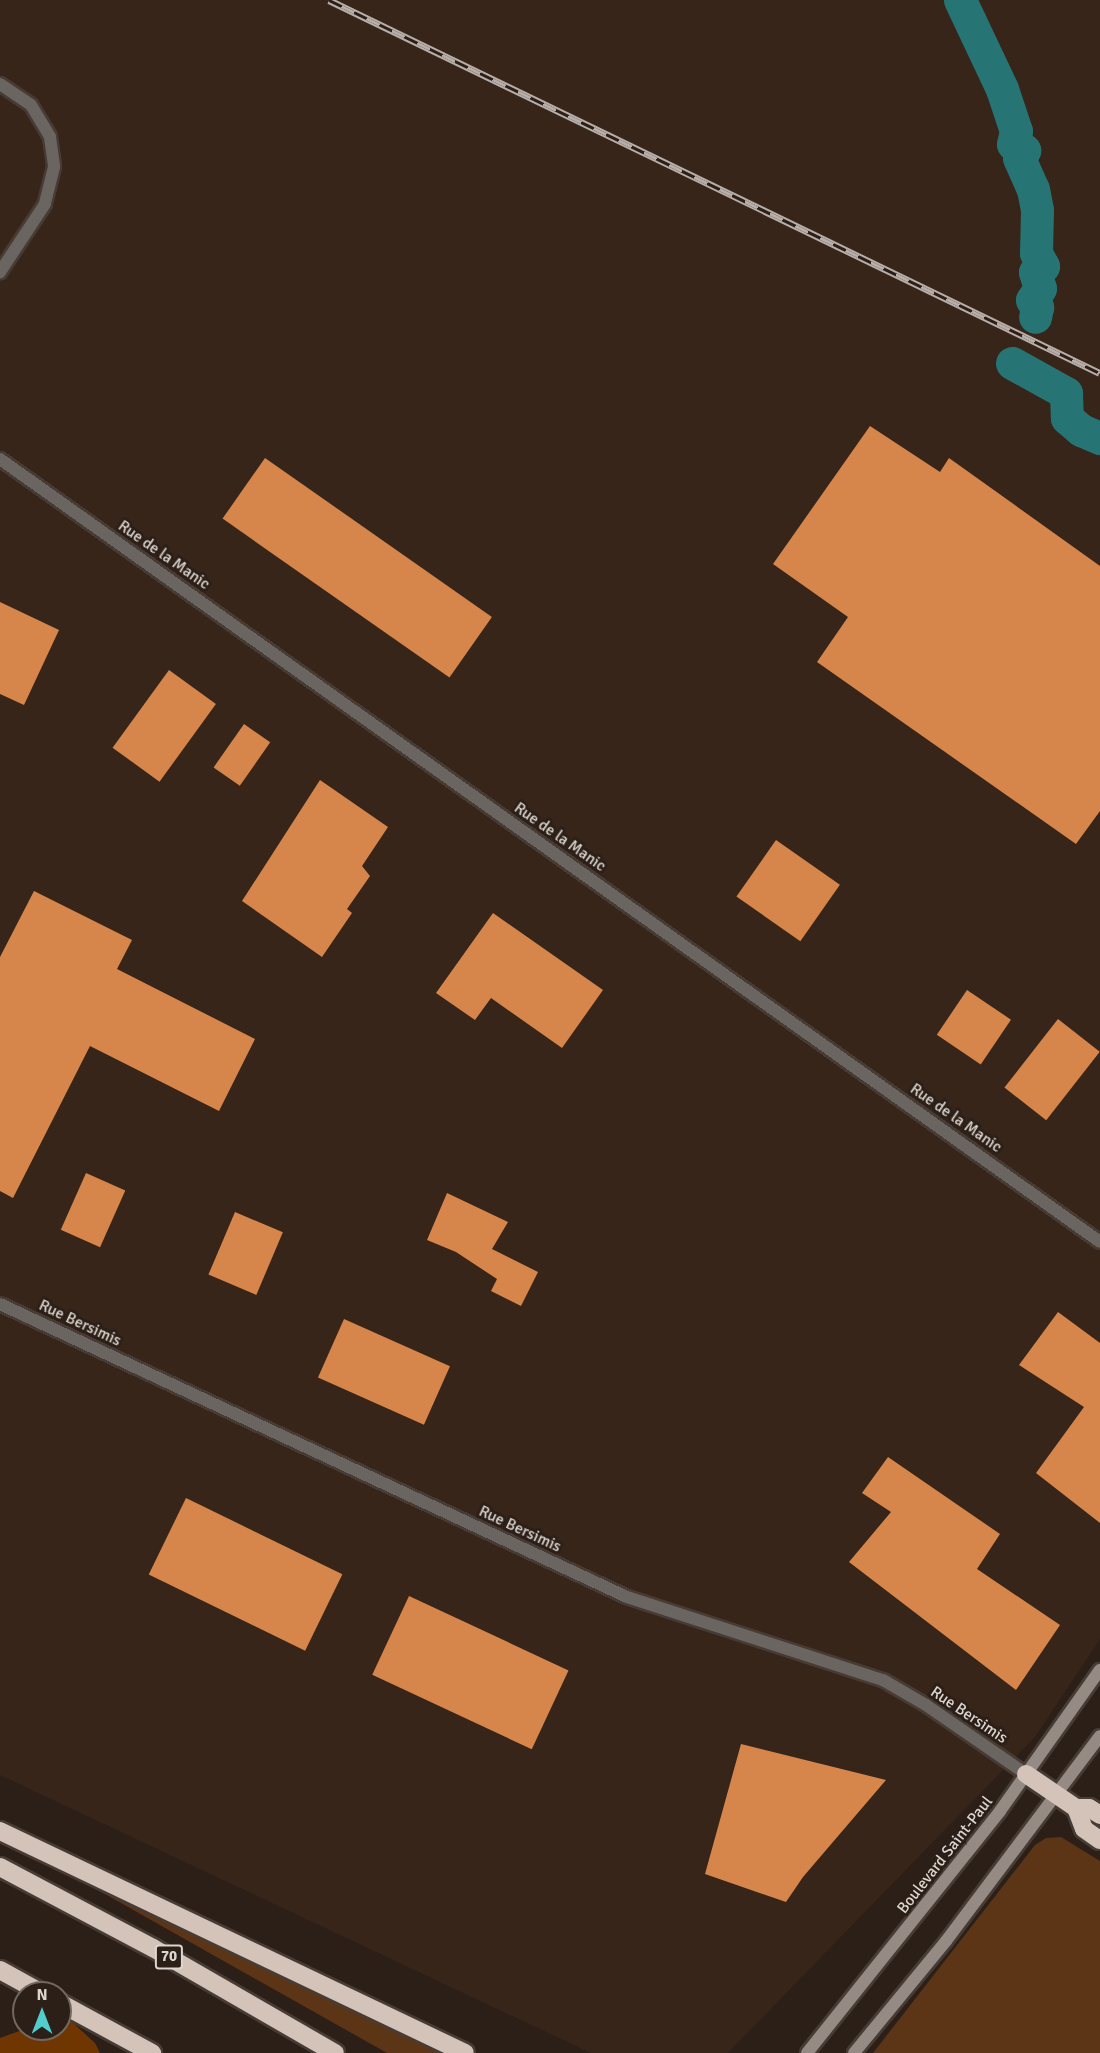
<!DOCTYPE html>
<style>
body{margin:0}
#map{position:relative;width:1100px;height:2053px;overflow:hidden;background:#2b1f18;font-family:Signika,sans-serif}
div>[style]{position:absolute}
.built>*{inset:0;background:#37251a}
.green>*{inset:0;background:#5c3517}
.forest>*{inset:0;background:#6f3601}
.river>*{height:33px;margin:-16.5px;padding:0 16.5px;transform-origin:16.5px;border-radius:16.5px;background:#267474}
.building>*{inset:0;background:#d6864b;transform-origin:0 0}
.roads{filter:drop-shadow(2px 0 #473c35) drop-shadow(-2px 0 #473c35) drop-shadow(0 2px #473c35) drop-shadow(0 -2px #473c35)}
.street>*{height:12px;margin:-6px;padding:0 6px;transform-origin:6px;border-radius:6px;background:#6b6561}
.secondary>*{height:12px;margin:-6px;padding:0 6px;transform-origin:6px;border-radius:6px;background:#958b84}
.highway>*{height:18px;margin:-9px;padding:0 9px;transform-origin:9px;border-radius:9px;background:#d3c3b9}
.rail>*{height:7px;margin-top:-3.5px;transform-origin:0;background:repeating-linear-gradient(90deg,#2b1f18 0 14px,#b7aea9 0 28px);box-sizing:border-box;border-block:2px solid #b7aea9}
span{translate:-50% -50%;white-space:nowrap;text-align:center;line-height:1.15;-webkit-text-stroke:6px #2b1f18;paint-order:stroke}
.shield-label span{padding:2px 4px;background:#2b1f18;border:2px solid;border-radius:4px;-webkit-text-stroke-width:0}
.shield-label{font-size:15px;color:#ddd5d0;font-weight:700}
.street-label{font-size:16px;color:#ddd5d0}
.north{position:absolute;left:12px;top:1981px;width:60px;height:60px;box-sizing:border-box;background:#2b1f18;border:2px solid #726862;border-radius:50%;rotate:0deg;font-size:16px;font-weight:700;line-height:24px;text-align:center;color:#ddd5d0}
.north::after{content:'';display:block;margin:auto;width:21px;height:27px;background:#52cdcd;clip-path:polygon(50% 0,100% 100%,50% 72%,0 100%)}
</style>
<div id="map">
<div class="built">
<i style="clip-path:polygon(0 0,1100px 0,1100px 1639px,1035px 1737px,728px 2053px,591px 2053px,0 1775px)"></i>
</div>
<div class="green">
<i style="clip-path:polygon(1061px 1837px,1100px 1861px,1100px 2053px,873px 2053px,1035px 1845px,1046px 1838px)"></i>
<i style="clip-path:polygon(66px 1872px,191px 1932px,443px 2053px,387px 2053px)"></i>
</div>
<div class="forest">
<i style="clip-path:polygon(60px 2017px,71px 2021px,95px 2043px,100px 2053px,0 2053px,0 2038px,25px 2029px,60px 2029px)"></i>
</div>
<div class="river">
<i style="left:960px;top:0;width:98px;rotate:64.7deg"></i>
<i style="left:1002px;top:89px;width:44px;rotate:71.6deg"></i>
<i style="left:1016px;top:131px;width:13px;rotate:103deg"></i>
<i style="left:1013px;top:144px;width:13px;rotate:29deg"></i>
<i style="left:1024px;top:150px;width:9px;rotate:122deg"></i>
<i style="left:1019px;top:158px;width:34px;rotate:66deg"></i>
<i style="left:1033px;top:189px;width:21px;rotate:79deg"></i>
<i style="left:1037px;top:210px;width:43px;rotate:91.3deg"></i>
<i style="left:1036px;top:253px;width:15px;rotate:62deg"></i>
<i style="left:1043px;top:266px;width:10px;rotate:143deg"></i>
<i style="left:1035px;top:272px;width:17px;rotate:73deg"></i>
<i style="left:1040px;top:288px;width:14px;rotate:124deg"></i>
<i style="left:1032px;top:300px;width:9px;rotate:54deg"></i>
<i style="left:1037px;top:307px;width:10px;rotate:101deg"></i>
<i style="left:1012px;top:363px;width:62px;rotate:29.1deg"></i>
<i style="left:1066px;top:393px;width:25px;rotate:88deg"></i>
<i style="left:1067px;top:418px;width:18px;rotate:41deg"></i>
<i style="left:1081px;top:430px;width:21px;rotate:23deg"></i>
</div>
<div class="building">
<i style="clip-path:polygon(870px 426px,940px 472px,949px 458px,1100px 566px,1100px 811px,1076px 844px,817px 662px,848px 617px,773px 564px)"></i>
<i style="left:265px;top:458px;width:277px;height:74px;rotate:35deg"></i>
<i style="clip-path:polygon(0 602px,59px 630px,24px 705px,0 694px)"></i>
<i style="left:169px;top:670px;width:58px;height:96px;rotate:36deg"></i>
<i style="left:244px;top:724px;width:32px;height:53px;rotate:35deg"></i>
<i style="clip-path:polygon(320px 780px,388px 827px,362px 866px,370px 876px,347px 909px,352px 913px,322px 957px,242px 901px)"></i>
<i style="left:776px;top:840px;width:78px;height:69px;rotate:35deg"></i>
<i style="clip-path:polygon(34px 891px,132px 940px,117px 969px,255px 1039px,219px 1111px,90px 1046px,13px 1198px,0 1191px,0 957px)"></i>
<i style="clip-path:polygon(493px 913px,603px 990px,562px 1048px,491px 998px,475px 1020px,436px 993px)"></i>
<i style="left:967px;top:990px;width:53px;height:54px;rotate:34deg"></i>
<i style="left:1058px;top:1019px;width:53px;height:87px;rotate:38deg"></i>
<i style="left:86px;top:1173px;width:43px;height:62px;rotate:24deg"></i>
<i style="clip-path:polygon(447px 1193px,508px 1222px,492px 1249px,538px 1272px,521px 1306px,491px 1291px,497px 1279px,456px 1252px,427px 1240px)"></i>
<i style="left:235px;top:1212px;width:52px;height:68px;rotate:23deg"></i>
<i style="clip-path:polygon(1058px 1312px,1100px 1343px,1100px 1523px,1036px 1473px,1084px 1407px,1019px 1365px)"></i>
<i style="left:344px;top:1319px;width:116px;height:64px;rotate:24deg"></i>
<i style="clip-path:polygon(888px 1457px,1000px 1534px,977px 1569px,1060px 1625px,1016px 1690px,849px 1562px,891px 1512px,862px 1493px)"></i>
<i style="left:186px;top:1498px;width:174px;height:85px;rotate:26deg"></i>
<i style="left:409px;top:1596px;width:176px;height:87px;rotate:25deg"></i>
<i style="clip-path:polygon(741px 1744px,886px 1780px,803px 1877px,786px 1902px,705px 1874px)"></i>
</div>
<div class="roads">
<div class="street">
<i style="left:0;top:84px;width:37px;rotate:34deg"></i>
<i style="left:31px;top:105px;width:37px;rotate:59deg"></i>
<i style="left:50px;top:137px;width:30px;rotate:82deg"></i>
<i style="left:54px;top:167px;width:38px;rotate:104deg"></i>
<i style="left:45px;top:204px;width:82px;rotate:123.5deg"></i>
<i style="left:0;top:459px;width:1350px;rotate:35.44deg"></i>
<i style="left:0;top:1304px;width:692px;rotate:25.05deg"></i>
<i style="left:627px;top:1597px;width:269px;rotate:18deg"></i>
<i style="left:883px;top:1680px;width:50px;rotate:30.2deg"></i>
<i style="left:926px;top:1705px;width:121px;rotate:34.6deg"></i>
</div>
<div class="secondary">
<i style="left:807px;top:2053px;width:310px;rotate:-51.4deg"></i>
<i style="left:1000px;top:1811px;width:173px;rotate:-54.7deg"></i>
<i style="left:854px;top:2053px;width:145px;rotate:-50.6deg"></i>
<i style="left:946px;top:1941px;width:256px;rotate:-53.1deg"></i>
</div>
<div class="highway">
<i style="left:1026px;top:1774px;width:60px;rotate:34.2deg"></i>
<i style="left:1076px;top:1808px;width:13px"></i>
<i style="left:1089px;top:1808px;width:13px;rotate:32deg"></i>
<i style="left:1076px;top:1808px;width:22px;rotate:69deg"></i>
<i style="left:1084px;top:1829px;width:19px;rotate:35deg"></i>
<i style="left:0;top:1831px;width:515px;rotate:25.52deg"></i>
<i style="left:0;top:1867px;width:173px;rotate:27.9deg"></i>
<i style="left:153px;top:1948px;width:210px;rotate:30deg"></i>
<i style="left:0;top:1970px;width:48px;rotate:28.7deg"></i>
<i style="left:60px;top:2003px;width:105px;rotate:28.5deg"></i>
</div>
</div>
<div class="rail">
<i style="left:329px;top:0;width:856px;rotate:25.82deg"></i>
</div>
<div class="shield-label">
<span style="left:169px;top:1957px">70</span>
</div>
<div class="street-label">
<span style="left:164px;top:555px;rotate:35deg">Rue de la Manic</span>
<span style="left:560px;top:837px;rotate:35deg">Rue de la Manic</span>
<span style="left:956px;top:1118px;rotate:35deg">Rue de la Manic</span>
<span style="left:80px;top:1323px;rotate:25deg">Rue Bersimis</span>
<span style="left:520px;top:1529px;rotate:25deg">Rue Bersimis</span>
<span style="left:969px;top:1715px;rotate:34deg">Rue Bersimis</span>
<span style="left:945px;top:1855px;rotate:-52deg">Boulevard Saint-Paul</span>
</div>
<div class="north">N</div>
</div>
